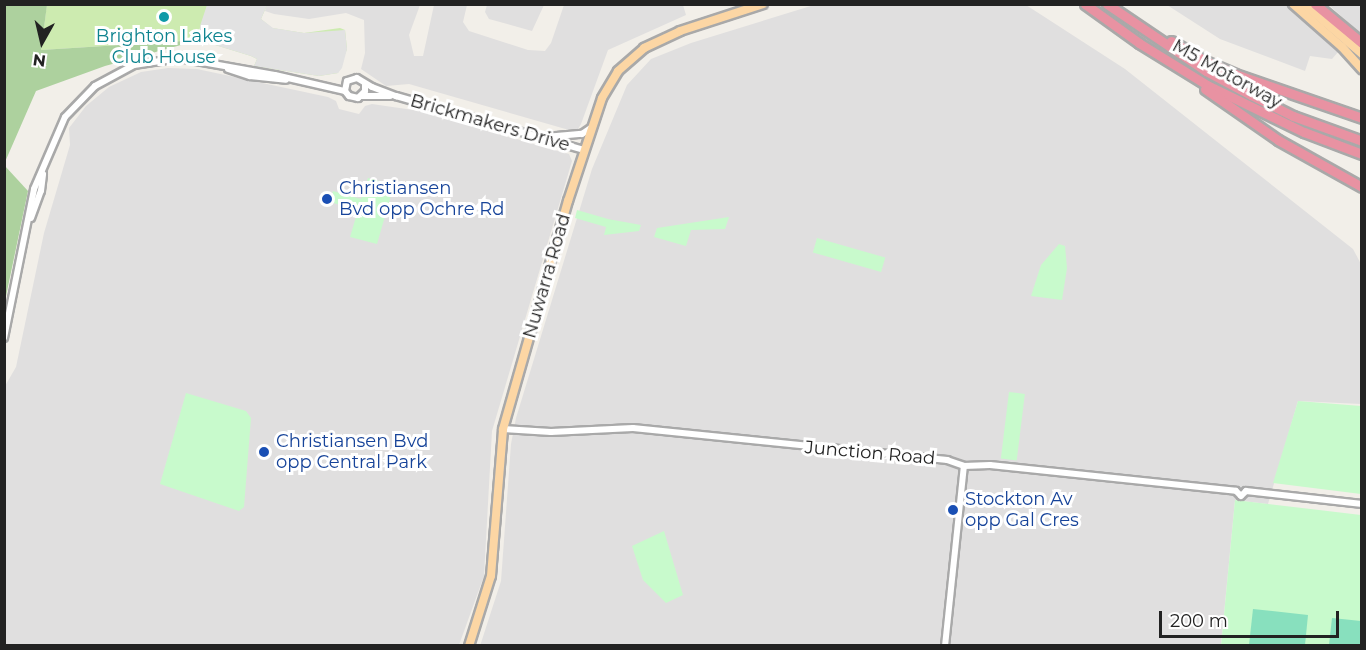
<!DOCTYPE html>
<style>
body{margin:0}
#map{position:relative;width:1366px;height:650px;overflow:hidden;background:#f2efe9;font-family:Montserrat,sans-serif}
div>[style]{position:absolute}
.residential>*{inset:0;background:#e0dfdf}
.grass>*{inset:0;background:#cdebb0}
.forest>*{inset:0;background:#add19e}
.park>*{inset:0;background:#c8facc;transform-origin:0 0}
.pitch>*{inset:0;background:#88e0be}
.parking>*{inset:0;background:#e2e2e2}
.roads{filter:drop-shadow(2px 0 #a9a9a9) drop-shadow(-2px 0 #a9a9a9) drop-shadow(0 2px #a9a9a9) drop-shadow(0 -2px #a9a9a9)}
.minor>*{height:6px;margin:-3px;padding:0 3px;transform-origin:3px;border-radius:3px;background:#fff}
.major>*{height:8px;margin:-4px;padding:0 4px;transform-origin:4px;border-radius:4px;background:#fcd6a4}
.highway>*{height:9px;margin:-4.5px;padding:0 4.5px;transform-origin:4.5px;border-radius:4.5px;background:#e892a2}
.dots>*{width:16px;height:16px;translate:-50% -50%;box-sizing:border-box;border:3px solid #fff;border-radius:50%}
span{translate:-50% -50%;white-space:nowrap;text-align:center;line-height:1.15;-webkit-text-stroke:6px #fff;paint-order:stroke}
.culture-label{font-size:18px;color:#0d838f}
.street-label{font-size:18px;color:#222}
.transit-label{font-size:18px;color:#164399}
.left{translate:0 -50%;text-align:left}
.frame{position:absolute;inset:0;border:6px solid #222;pointer-events:none}
.north{position:absolute;left:12px;top:12px;width:60px;height:60px;-webkit-text-stroke:4px #fff;paint-order:stroke;rotate:188deg;font-size:16px;font-weight:700;line-height:24px;text-align:center;color:#222}
.north::after{content:'';display:block;margin:auto;width:21px;height:27px;background:#222;clip-path:polygon(50% 0,100% 100%,50% 72%,0 100%)}
.scale{position:absolute;left:1159px;top:611px;width:180px;height:27px;box-sizing:border-box;border:3px solid #222;border-top:0;padding-left:8px;font-size:18px;line-height:21px;white-space:nowrap;color:#222;-webkit-text-stroke:4px #fff;paint-order:stroke}
</style>
<div id="map">
<div class="residential">
<i style="clip-path:polygon(267px 4px,420px 5px,409px 35px,414px 56px,423px 56px,434px 5px,467px 5px,463px 22px,469px 31px,528px 50px,545px 51px,551px 43px,564px 5px,683px 5px,686px 15px,608px 50px,581px 124px,578px 129px,569px 130px,409px 84px,386px 86px,361px 69px,365px 53px,364px 20px,346px 13px,309px 19px,274px 14px,265px 11px)"></i>
<i style="clip-path:polygon(487px 5px,487px 4px,544px 5px,532px 31px,489px 19px,485px 12px)"></i>
<i style="clip-path:polygon(814px 5px,1026px 5px,1125px 69px,1353px 249px,1361px 264px,1361px 404px,1298px 401px,1268px 504px,1235px 500px,1221px 645px,480px 646px,501px 581px,511px 444px,516px 418px,592px 169px,627px 85px,651px 59px,691px 43px)"></i>
<i style="clip-path:polygon(1167px 5px,1286px 5px,1329px 40px,1338px 52px,1332px 59px,1310px 56px,1305px 71px,1220px 39px)"></i>
<i style="clip-path:polygon(1329px 5px,1361px 5px,1361px 34px)"></i>
<i style="clip-path:polygon(168px 68px,197px 69px,328px 97px,336px 101px,339px 109px,359px 114px,365px 106px,372px 104px,420px 111px,569px 154px,572px 161px,492px 431px,484px 576px,459px 645px,5px 646px,5px 386px,16px 367px,44px 233px,70px 145px,69px 128px,86px 106px,109px 87px,141px 72px)"></i>
</div>
<div class="grass">
<i style="clip-path:polygon(47px 4px,267px 5px,261px 19px,272px 28px,304px 33px,340px 28px,345px 30px,347px 49px,338px 73px,319px 76px,254px 66px,257px 59px,251px 56px,199px 40px,41px 50px)"></i>
</div>
<div class="forest">
<i style="clip-path:polygon(5px 4px,47px 5px,41px 50px,199px 40px,105px 66px,36px 91px,5px 162px)"></i>
<i style="clip-path:polygon(5px 166px,28px 191px,5px 301px)"></i>
</div>
<div class="park">
<i style="clip-path:polygon(368px 178px,394px 185px,377px 244px,350px 237px,358px 210px,330px 202px,333px 191px,361px 199px)"></i>
<i style="clip-path:polygon(577px 210px,608px 219px,641px 225px,639px 231px,604px 235px,606px 227px,575px 218px)"></i>
<i style="clip-path:polygon(729px 217px,725px 229px,691px 230px,686px 246px,654px 237px,657px 228px)"></i>
<i style="left:817px;top:238px;width:71px;height:15px;rotate:16deg"></i>
<i style="clip-path:polygon(1059px 244px,1065px 246px,1067px 268px,1062px 300px,1031px 296px,1041px 265px)"></i>
<i style="left:1009px;top:392px;width:16px;height:67px;rotate:7deg"></i>
<i style="clip-path:polygon(186px 393px,246px 411px,251px 418px,244px 507px,239px 511px,160px 484px)"></i>
<i style="clip-path:polygon(1298px 401px,1361px 406px,1361px 494px,1273px 483px)"></i>
<i style="clip-path:polygon(1235px 500px,1361px 515px,1361px 645px,1221px 646px)"></i>
<i style="clip-path:polygon(664px 531px,683px 595px,666px 603px,643px 580px,632px 546px)"></i>
</div>
<div class="pitch">
<i style="clip-path:polygon(1253px 609px,1308px 615px,1305px 645px,1249px 645px)"></i>
<i style="clip-path:polygon(1332px 618px,1361px 621px,1361px 645px,1329px 645px)"></i>
</div>
<div class="parking">
<i style="clip-path:polygon(207px 5px,267px 5px,261px 19px,273px 28px,304px 33px,345px 30px,347px 49px,342px 68px,338px 73px,319px 76px,254px 66px,257px 59px,251px 56px,199px 40px,200px 26px)"></i>
</div>
<div class="roads">
<div class="minor">
<i style="left:228px;top:69px;width:23px;rotate:18deg"></i>
<i style="left:250px;top:76px;width:36px;rotate:6deg"></i>
<i style="left:365px;top:84px;width:7px;rotate:90deg"></i>
<i style="left:365px;top:91px;width:10px;rotate:135deg"></i>
<i style="left:358px;top:98px;width:9px;rotate:-167deg"></i>
<i style="left:349px;top:96px;width:6px;rotate:-129deg"></i>
<i style="left:345px;top:91px;width:10px;rotate:-79deg"></i>
<i style="left:347px;top:81px;width:10px;rotate:-17deg"></i>
<i style="left:357px;top:78px;width:17px;rotate:31deg"></i>
<i style="left:372px;top:87px;width:26px;rotate:21deg"></i>
<i style="left:396px;top:96px;width:196px;rotate:16deg"></i>
<i style="left:361px;top:96px;width:29px"></i>
<i style="left:545px;top:137px;width:37px;rotate:-5deg"></i>
<i style="left:582px;top:134px;width:11px;rotate:-34deg"></i>
<i style="left:31px;top:218px;width:29px;rotate:-70deg"></i>
<i style="left:41px;top:191px;width:17px;rotate:-83deg"></i>
<i style="left:4px;top:338px;width:152px;rotate:-78.6deg"></i>
<i style="left:34px;top:189px;width:78px;rotate:-66.7deg"></i>
<i style="left:65px;top:117px;width:43px;rotate:-45.9deg"></i>
<i style="left:95px;top:86px;width:44px;rotate:-28.3deg"></i>
<i style="left:134px;top:65px;width:46px;rotate:-8.8deg"></i>
<i style="left:179px;top:58px;width:97px;rotate:10deg"></i>
<i style="left:275px;top:75px;width:72px;rotate:12.9deg"></i>
<i style="left:503px;top:429px;width:48px;rotate:3.6deg"></i>
<i style="left:551px;top:432px;width:82px;rotate:-2.8deg"></i>
<i style="left:633px;top:428px;width:316px;rotate:5.8deg"></i>
<i style="left:947px;top:460px;width:18px;rotate:19deg"></i>
<i style="left:964px;top:466px;width:26px;rotate:-2deg"></i>
<i style="left:990px;top:465px;width:247px;rotate:6deg"></i>
<i style="left:1236px;top:491px;width:7px;rotate:45deg"></i>
<i style="left:1241px;top:496px;width:7px;rotate:-45deg"></i>
<i style="left:1246px;top:491px;width:117px;rotate:6.4deg"></i>
<i style="left:945px;top:646px;width:181px;rotate:-84deg"></i>
</div>
<div class="major">
<i style="left:1293px;top:4px;width:65px;rotate:41.3deg"></i>
<i style="left:1342px;top:47px;width:30px;rotate:48deg"></i>
<i style="left:1304px;top:4px;width:77px;rotate:40.8deg"></i>
<i style="left:469px;top:646px;width:73px;rotate:-72.6deg"></i>
<i style="left:491px;top:576px;width:147px;rotate:-85.3deg"></i>
<i style="left:503px;top:429px;width:237px;rotate:-74.1deg"></i>
<i style="left:568px;top:201px;width:108px;rotate:-71.7deg"></i>
<i style="left:602px;top:98px;width:31px;rotate:-59deg"></i>
<i style="left:618px;top:71px;width:35px;rotate:-41deg"></i>
<i style="left:644px;top:48px;width:40px;rotate:-25deg"></i>
<i style="left:680px;top:31px;width:87px;rotate:-18deg"></i>
</div>
<div class="highway">
<i style="left:1085px;top:4px;width:67px;rotate:35.8deg"></i>
<i style="left:1139px;top:43px;width:80px;rotate:31.7deg"></i>
<i style="left:1207px;top:85px;width:108px;rotate:25.9deg"></i>
<i style="left:1304px;top:132px;width:62px;rotate:20.8deg"></i>
<i style="left:1107px;top:4px;width:120px;rotate:34.1deg"></i>
<i style="left:1206px;top:71px;width:51px;rotate:28.1deg"></i>
<i style="left:1251px;top:95px;width:47px;rotate:26.6deg"></i>
<i style="left:1293px;top:116px;width:73px;rotate:19.9deg"></i>
<i style="left:1315px;top:4px;width:61px;rotate:39.7deg"></i>
<i style="left:1171px;top:41px;width:42px;rotate:30.3deg"></i>
<i style="left:1207px;top:62px;width:30px;rotate:23deg"></i>
<i style="left:1235px;top:74px;width:134px;rotate:19.1deg"></i>
<i style="left:1205px;top:89px;width:89px;rotate:34.9deg"></i>
<i style="left:1278px;top:140px;width:96px;rotate:29.2deg"></i>
</div>
</div>
<div class="dots">
<i style="left:164px;top:17px;background:#0f9aa8"></i>
<i style="left:327px;top:199px;background:#1a4fb4"></i>
<i style="left:264px;top:452px;background:#1a4fb4"></i>
<i style="left:953px;top:510px;background:#1a4fb4"></i>
</div>
<div class="culture-label">
<span style="left:164px;top:47px">Brighton Lakes<br>Club House</span>
</div>
<div class="street-label">
<span style="left:1227px;top:74px;rotate:29deg">M5 Motorway</span>
<span style="left:490px;top:123px;rotate:16deg">Brickmakers Drive</span>
<span style="left:547px;top:276px;rotate:-74deg">Nuwarra Road</span>
<span style="left:870px;top:453px;rotate:5deg">Junction Road</span>
</div>
<div class="transit-label">
<span class="left" style="left:339px;top:199px">Christiansen<br>Bvd opp Ochre Rd</span>
<span class="left" style="left:276px;top:452px">Christiansen Bvd<br>opp Central Park</span>
<span class="left" style="left:965px;top:510px">Stockton Av<br>opp Gal Cres</span>
</div>
<div class="frame"></div>
<div class="north">N</div>
<div class="scale">200 m</div>
</div>
